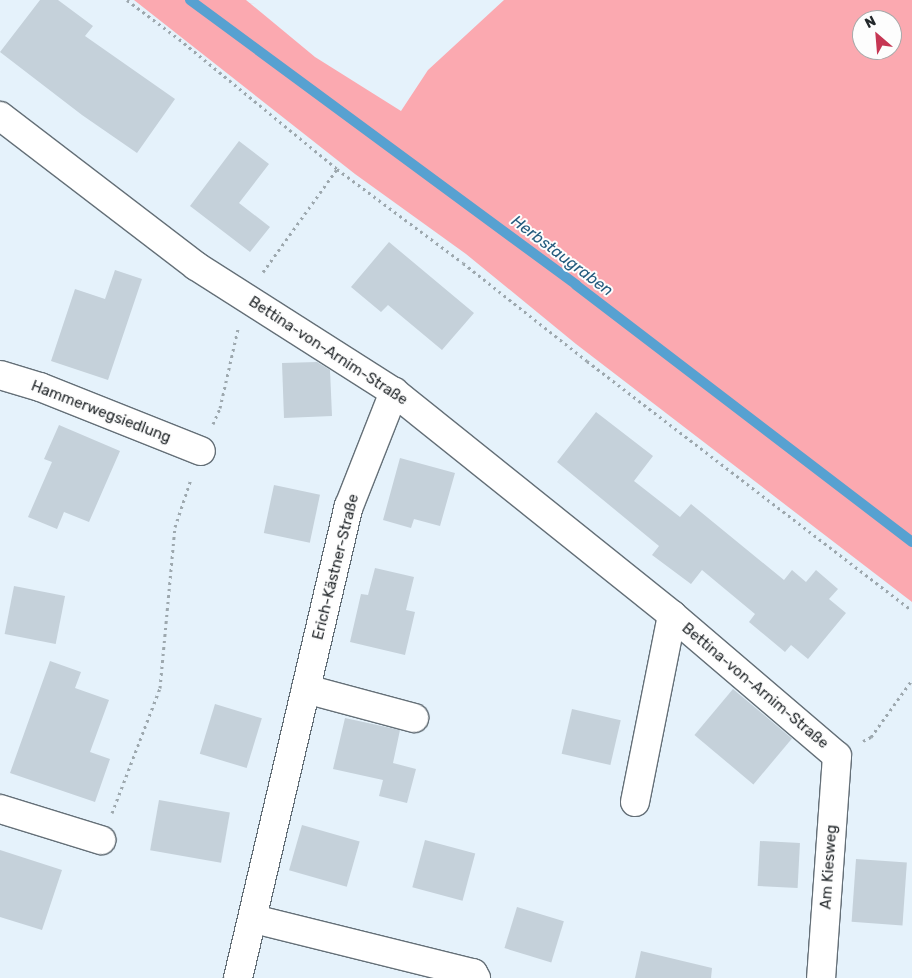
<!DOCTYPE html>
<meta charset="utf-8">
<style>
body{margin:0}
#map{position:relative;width:912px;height:978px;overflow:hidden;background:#e5f2fb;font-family:Rubik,sans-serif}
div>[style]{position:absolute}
.green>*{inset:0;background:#fba9b0}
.stream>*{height:10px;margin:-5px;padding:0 5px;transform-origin:5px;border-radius:5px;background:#57a1d1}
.building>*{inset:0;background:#c5d1da;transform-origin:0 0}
.path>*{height:3px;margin-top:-1.5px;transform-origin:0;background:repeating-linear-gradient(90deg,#9da8ae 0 2.5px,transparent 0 6.5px)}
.roads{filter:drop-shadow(1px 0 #646f77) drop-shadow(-1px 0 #646f77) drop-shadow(0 1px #646f77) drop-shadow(0 -1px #646f77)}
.minor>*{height:28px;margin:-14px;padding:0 14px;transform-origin:14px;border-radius:14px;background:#fff}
span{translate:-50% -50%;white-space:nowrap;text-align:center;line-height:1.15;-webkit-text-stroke:4px #fdfdfd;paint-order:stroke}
.street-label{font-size:15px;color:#23282b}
.water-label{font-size:16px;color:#255c7e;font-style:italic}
.north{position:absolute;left:852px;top:10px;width:50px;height:50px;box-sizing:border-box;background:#fdfdfd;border:1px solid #a6a8a9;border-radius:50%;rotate:333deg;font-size:14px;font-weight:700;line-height:20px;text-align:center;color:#23282b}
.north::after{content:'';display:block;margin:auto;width:18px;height:22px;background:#c63653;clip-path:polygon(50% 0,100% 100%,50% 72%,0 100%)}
</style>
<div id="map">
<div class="green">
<i style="clip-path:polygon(evenodd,134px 0,246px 0,315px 57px,401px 111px,428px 70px,504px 0,912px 0,912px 602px,576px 344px,466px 254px,355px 174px,134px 0,862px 20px,892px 20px,892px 50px,862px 50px,862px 20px)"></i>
</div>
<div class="stream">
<i style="left:190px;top:0;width:480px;rotate:36.4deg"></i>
<i style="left:576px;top:285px;width:423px;rotate:37.4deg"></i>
</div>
<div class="building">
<i style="clip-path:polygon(40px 0,58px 0,93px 26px,85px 36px,175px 99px,137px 153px,82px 115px,0 52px)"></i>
<i style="clip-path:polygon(239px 141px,269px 164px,239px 203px,270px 227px,250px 252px,190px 206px)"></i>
<i style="clip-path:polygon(389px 242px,474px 313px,442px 350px,388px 305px,381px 312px,351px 287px)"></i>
<i style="clip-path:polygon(115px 270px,142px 279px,108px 380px,51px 361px,75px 289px,105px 299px)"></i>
<i style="clip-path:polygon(317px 362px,330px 370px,332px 416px,284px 418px,282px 363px)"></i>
<i style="clip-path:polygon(596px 412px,653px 456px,634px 481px,680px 517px,691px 504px,784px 580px,792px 570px,806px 582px,816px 570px,838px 589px,829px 599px,846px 613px,808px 659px,791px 645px,785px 652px,749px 622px,755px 614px,702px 570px,691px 584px,652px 555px,659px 546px,557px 462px)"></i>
<i style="clip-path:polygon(59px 425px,120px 451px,89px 522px,64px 512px,57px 529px,28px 517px,52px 462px,44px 459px)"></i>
<i style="clip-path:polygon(400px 458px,455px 473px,440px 526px,414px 519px,411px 528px,383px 520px)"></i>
<i style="left:274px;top:485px;width:47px;height:49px;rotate:12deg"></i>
<i style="clip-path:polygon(375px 568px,414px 577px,406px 610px,415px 612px,405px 655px,350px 642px,361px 594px,368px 595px)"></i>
<i style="left:14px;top:586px;width:52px;height:49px;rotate:11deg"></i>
<i style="clip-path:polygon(50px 661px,81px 672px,75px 688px,109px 700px,90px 752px,110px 759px,95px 802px,10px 773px)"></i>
<i style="left:733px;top:689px;width:77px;height:60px;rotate:40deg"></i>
<i style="left:215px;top:704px;width:49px;height:52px;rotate:17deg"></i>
<i style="left:572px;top:709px;width:50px;height:46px;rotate:13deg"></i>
<i style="clip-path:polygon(345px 718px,400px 730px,393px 763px,416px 769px,407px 803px,379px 796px,383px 780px,333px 769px)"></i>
<i style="left:159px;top:800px;width:72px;height:51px;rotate:10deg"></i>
<i style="left:302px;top:825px;width:60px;height:47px;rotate:16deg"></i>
<i style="left:425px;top:840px;width:52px;height:49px;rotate:15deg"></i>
<i style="left:760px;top:841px;width:40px;height:45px;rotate:3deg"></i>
<i style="clip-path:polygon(0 850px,62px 870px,42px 930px,0 917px)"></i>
<i style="left:856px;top:859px;width:51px;height:63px;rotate:4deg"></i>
<i style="left:517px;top:907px;width:49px;height:43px;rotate:17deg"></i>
<i style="clip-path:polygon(641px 951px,712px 968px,711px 978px,635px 978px)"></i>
</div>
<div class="path">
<i style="left:127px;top:0;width:65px;rotate:36.9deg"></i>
<i style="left:179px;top:39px;width:205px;rotate:39.4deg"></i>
<i style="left:337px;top:169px;width:157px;rotate:36.7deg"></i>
<i style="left:463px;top:263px;width:158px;rotate:38.3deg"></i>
<i style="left:587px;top:361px;width:409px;rotate:37.5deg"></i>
<i style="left:263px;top:272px;width:127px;rotate:-54.3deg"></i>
<i style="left:213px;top:424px;width:17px;rotate:-66deg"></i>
<i style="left:220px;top:408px;width:81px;rotate:-77.2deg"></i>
<i style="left:863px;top:741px;width:9px;rotate:-27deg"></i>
<i style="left:871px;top:737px;width:70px;rotate:-54.3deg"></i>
<i style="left:112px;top:813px;width:134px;rotate:-69deg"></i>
<i style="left:160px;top:688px;width:162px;rotate:-84.7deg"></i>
<i style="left:175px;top:527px;width:51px;rotate:-71.6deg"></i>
</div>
<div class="roads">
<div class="minor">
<i style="left:0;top:116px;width:247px;rotate:37.4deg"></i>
<i style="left:196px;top:266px;width:235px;rotate:32.5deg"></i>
<i style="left:394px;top:392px;width:356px;rotate:38.7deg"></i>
<i style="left:672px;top:615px;width:217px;rotate:40.5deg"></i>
<i style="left:837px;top:756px;width:223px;rotate:94.1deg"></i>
<i style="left:0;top:375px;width:42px;rotate:16.7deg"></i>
<i style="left:40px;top:387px;width:173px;rotate:21.7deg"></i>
<i style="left:306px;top:689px;width:112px;rotate:15deg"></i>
<i style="left:635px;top:802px;width:191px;rotate:-78.8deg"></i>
<i style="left:0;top:809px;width:106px;rotate:17.1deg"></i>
<i style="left:254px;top:919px;width:226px;rotate:13.9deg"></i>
<i style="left:473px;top:973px;width:6px;rotate:59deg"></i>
<i style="left:238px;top:978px;width:485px;rotate:-76.8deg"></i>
<i style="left:349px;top:506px;width:123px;rotate:-68.5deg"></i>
</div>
</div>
<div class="street-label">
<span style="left:328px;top:351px;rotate:33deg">Bettina-von-Arnim-Straße</span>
<span style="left:101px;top:412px;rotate:21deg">Hammerwegsiedlung</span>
<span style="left:336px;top:567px;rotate:-76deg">Erich-Kästner-Straße</span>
<span style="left:755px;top:686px;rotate:40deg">Bettina-von-Arnim-Straße</span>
<span style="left:829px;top:867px;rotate:-86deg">Am Kiesweg</span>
</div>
<div class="water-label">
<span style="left:562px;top:256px;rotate:37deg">Herbstaugraben</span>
</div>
<div class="north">N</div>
</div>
